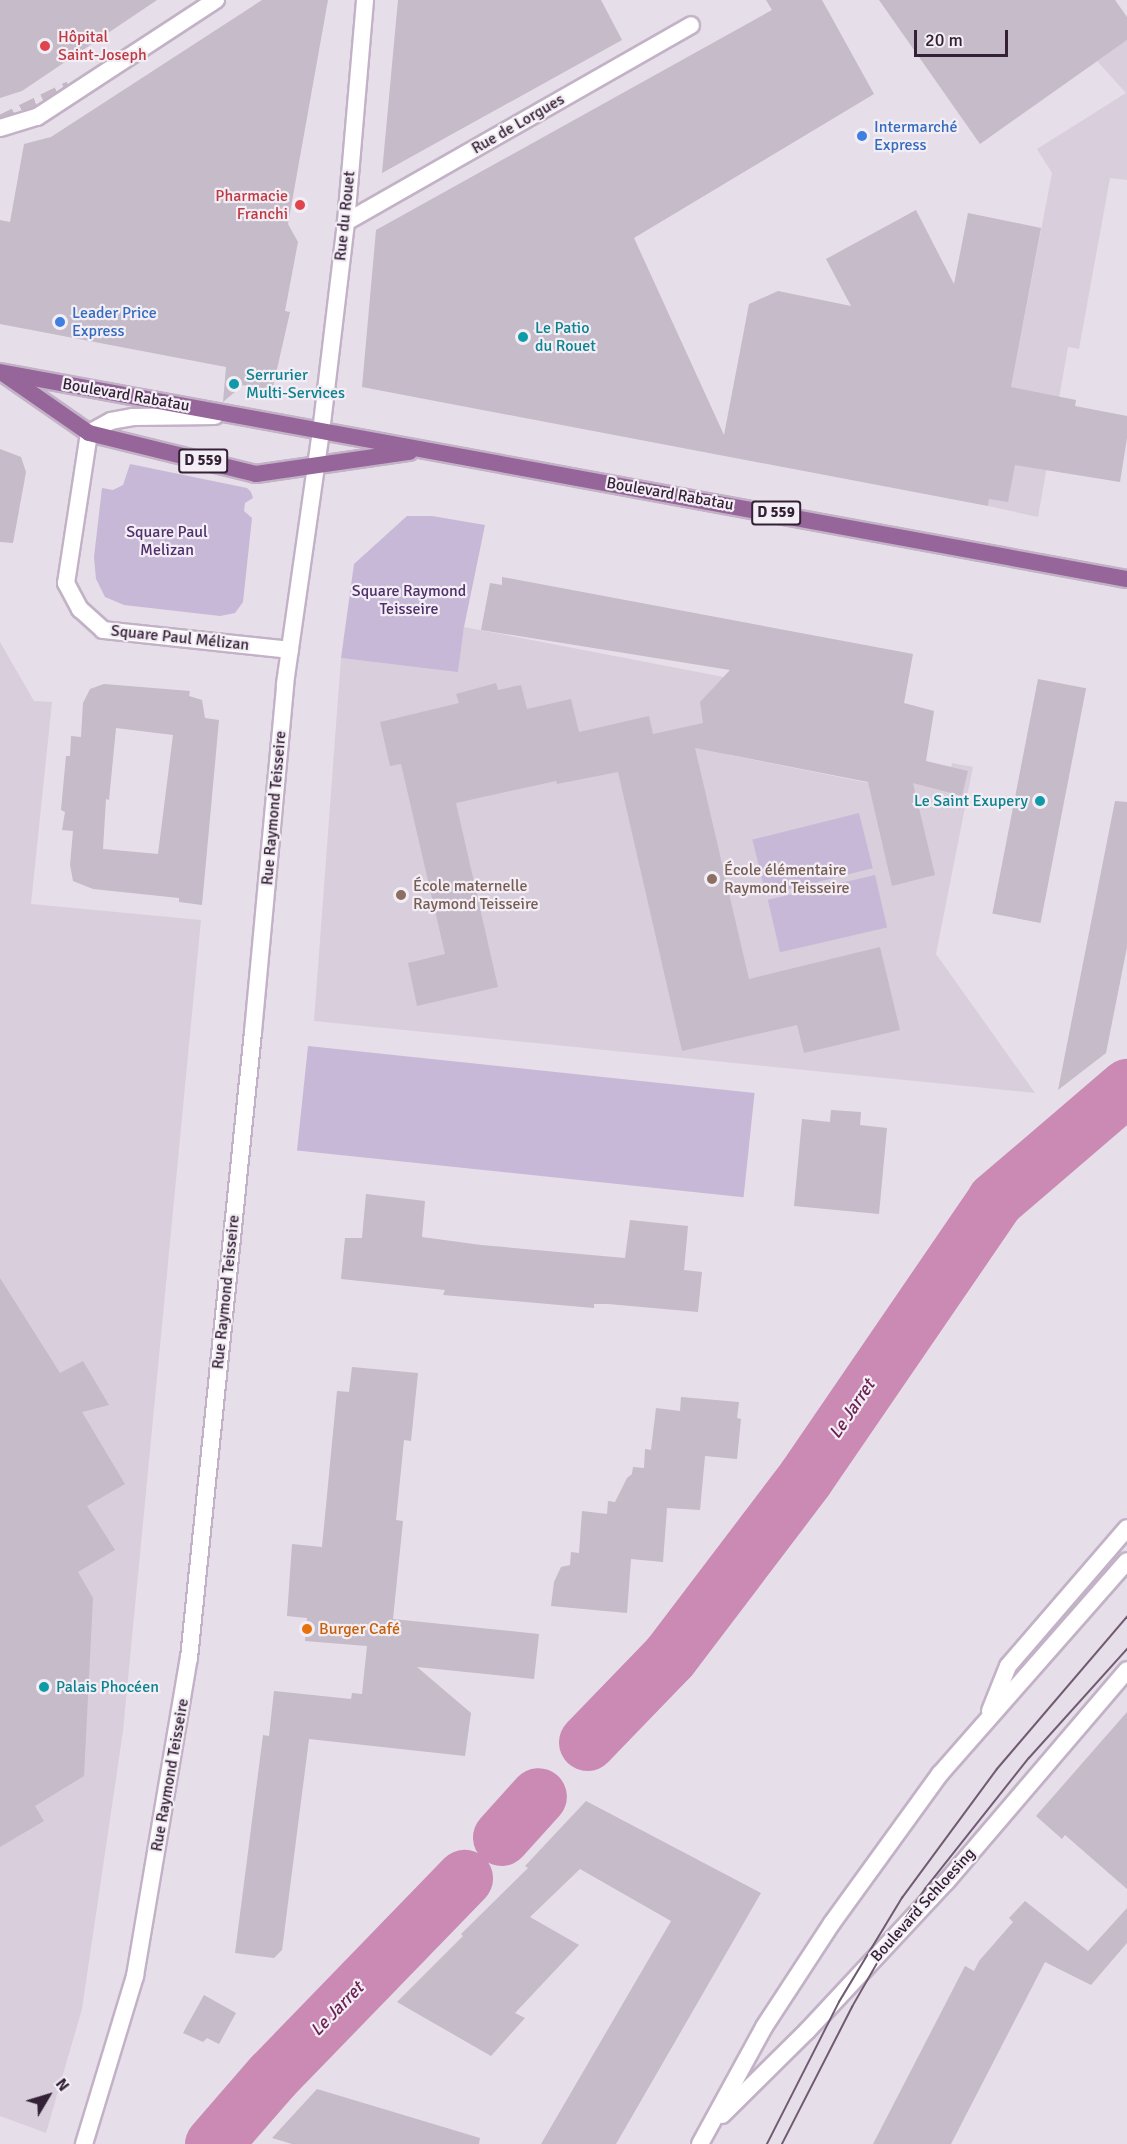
<!DOCTYPE html>
<meta charset="utf-8">
<style>
body{margin:0}
#map{position:relative;width:1127px;height:2144px;overflow:hidden;background:#e6dee8;font-family:Signika,sans-serif}
div>[style]{position:absolute}
.built>*{inset:0;background:#d9cfdc}
.green>*{inset:0;background:#c7b8d8;transform-origin:0 0}
.river>*{height:57px;margin:-28.5px;padding:0 28.5px;transform-origin:28.5px;border-radius:28.5px;background:#ca8ab4}
.building>*{inset:0;background:#c5bbc9;transform-origin:0 0}
.trunk-tunnel>*{height:16px;margin-top:-8px;transform-origin:0;background:repeating-linear-gradient(90deg,#c3b8c4 0 16px,transparent 0 24px)}
.roads{filter:drop-shadow(2px 0 #c3b2c7) drop-shadow(-2px 0 #c3b2c7) drop-shadow(0 2px #c3b2c7) drop-shadow(0 -2px #c3b2c7)}
.minor>*{height:16px;margin:-8px;padding:0 8px;transform-origin:8px;border-radius:8px;background:#fff}
.tertiary>*{height:16px;margin:-8px;padding:0 8px;transform-origin:8px;border-radius:8px;background:#fff}
.secondary>*{height:16px;margin:-8px;padding:0 8px;transform-origin:8px;border-radius:8px;background:#fff}
.primary>*{height:16px;margin:-8px;padding:0 8px;transform-origin:8px;border-radius:8px;background:#96669a}
.tram>*{height:1.5px;margin:-0.75px;padding:0 0.75px;transform-origin:0.75px;border-radius:0.75px;background:#705b72}
.dots>*{width:16px;height:16px;translate:-50% -50%;box-sizing:border-box;border:3px solid #f3eef5;border-radius:50%}
span{translate:-50% -50%;white-space:nowrap;text-align:center;line-height:1.15;-webkit-text-stroke:4.5px #f3eef5;paint-order:stroke}
.shield-label span{padding:2px 4px;background:#f3eef5;border:2px solid;border-radius:4px;-webkit-text-stroke-width:0}
.shield-label{font-size:15px;color:#352136;font-weight:700}
.health-label{font-size:16px;color:#be3a42}
.left{translate:0 -50%;text-align:left}
.right{translate:-100% -50%;text-align:right}
.street-label{font-size:16px;color:#352136}
.shop-label{font-size:16px;color:#366cbe}
.culture-label{font-size:16px;color:#0d838f}
.park-label{font-size:16px;color:#502f6a}
.education-label{font-size:16px;color:#785e54}
.food-label{font-size:16px;color:#c56008}
.water-label{font-size:18px;color:#6d2152;font-style:italic}
.north{position:absolute;left:18px;top:2066px;width:60px;height:60px;-webkit-text-stroke:4px #f3eef5;paint-order:stroke;rotate:52deg;font-size:16px;font-weight:700;line-height:24px;text-align:center;color:#352136}
.north::after{content:'';display:block;margin:auto;width:21px;height:27px;background:#352136;clip-path:polygon(50% 0,100% 100%,50% 72%,0 100%)}
.scale{position:absolute;left:914px;top:30px;width:94px;height:27px;box-sizing:border-box;border:3px solid #352136;border-top:0;padding-left:8px;font-size:18px;line-height:21px;white-space:nowrap;color:#352136;-webkit-text-stroke:4px #f3eef5;paint-order:stroke}
</style>
<div id="map">
<div class="built">
<i style="clip-path:polygon(1127px 40px,1127px 180px,1110px 178px,1079px 349px,1068px 347px,1038px 517px,988px 506px,1052px 173px,1037px 149px,1126px 93px,1097px 61px)"></i>
<i style="clip-path:polygon(464px 627px,729px 678px,729px 755px,884px 786px,949px 777px,952px 763px,973px 767px,936px 954px,1035px 1093px,314px 1021px,341px 658px,458px 671px)"></i>
<i style="clip-path:polygon(0 642px,34px 701px,52px 702px,31px 904px,201px 920px,123px 1731px,82px 2009px,46px 2133px,0 2116px)"></i>
</div>
<div class="green">
<i style="clip-path:polygon(130px 464px,247px 488px,251px 492px,253px 498px,245px 503px,244px 511px,252px 518px,243px 602px,235px 613px,220px 616px,124px 605px,105px 597px,96px 579px,94px 557px,102px 488px,113px 490px,123px 485px)"></i>
<i style="clip-path:polygon(407px 516px,432px 516px,485px 525px,464px 627px,458px 672px,341px 658px,354px 564px)"></i>
<i style="left:859px;top:813px;width:57px;height:110px;rotate:76deg"></i>
<i style="left:875px;top:875px;width:54px;height:110px;rotate:77deg"></i>
<i style="left:308px;top:1046px;width:449px;height:105px;rotate:6deg"></i>
</div>
<div class="river">
<i style="left:587px;top:1742px;width:120px;rotate:-46deg"></i>
<i style="left:670px;top:1656px;width:223px;rotate:-52.8deg"></i>
<i style="left:805px;top:1478px;width:337px;rotate:-55.6deg"></i>
<i style="left:995px;top:1200px;width:174px;rotate:-40.6deg"></i>
<i style="left:501px;top:1837px;width:55px;rotate:-47.9deg"></i>
<i style="left:213px;top:2144px;width:90px;rotate:-49.1deg"></i>
<i style="left:272px;top:2076px;width:276px;rotate:-45.9deg"></i>
</div>
<div class="building">
<i style="clip-path:polygon(0 0,157px 0,22px 91px,0 98px)"></i>
<i style="clip-path:polygon(262px 0,328px 0,288px 224px,298px 242px,285px 311px,290px 312px,272px 391px,243px 385px,223px 402px,226px 367px,0 324px,0 220px,10px 222px,24px 144px,51px 137px)"></i>
<i style="clip-path:polygon(398px 0,601px 0,622px 40px,382px 173px)"></i>
<i style="clip-path:polygon(766px 0,822px 0,874px 94px,634px 238px,724px 435px,749px 304px,778px 291px,851px 306px,826px 259px,916px 210px,954px 284px,968px 213px,1041px 228px,1011px 387px,1076px 400px,1075px 406px,1127px 416px,1127px 438px,1120px 482px,1015px 465px,1008px 502px,989px 499px,988px 506px,362px 387px,376px 230px,772px 10px)"></i>
<i style="clip-path:polygon(879px 0,1115px 0,1127px 17px,1127px 40px,980px 144px)"></i>
<i style="clip-path:polygon(0 449px,21px 457px,26px 472px,13px 543px,0 542px)"></i>
<i style="clip-path:polygon(502px 577px,913px 654px,904px 703px,934px 711px,926px 761px,968px 771px,962px 796px,913px 783px,935px 875px,892px 886px,868px 782px,695px 748px,749px 979px,880px 947px,900px 1030px,804px 1053px,797px 1025px,682px 1051px,618px 772px,557px 784px,556px 781px,456px 803px,498px 987px,417px 1006px,408px 963px,445px 954px,401px 764px,390px 766px,380px 722px,459px 703px,456px 694px,496px 683px,498px 690px,521px 685px,527px 709px,571px 699px,579px 732px,649px 716px,653px 734px,703px 723px,700px 702px,730px 670px,481px 630px,490px 583px,502px 585px)"></i>
<i style="left:1038px;top:679px;width:49px;height:239px;rotate:11deg"></i>
<i style="clip-path:polygon(evenodd,104px 684px,190px 691px,189px 696px,202px 700px,205px 718px,219px 720px,202px 905px,179px 902px,179px 898px,93px 889px,73px 881px,70px 865px,73px 831px,62px 830px,65px 812px,61px 810px,66px 756px,70px 756px,71px 736px,81px 737px,83px 703px,90px 689px,104px 684px,116px 728px,173px 735px,158px 854px,103px 849px,106px 799px,109px 800px,116px 728px)"></i>
<i style="clip-path:polygon(1115px 801px,1127px 802px,1127px 947px,1106px 1053px,1058px 1090px)"></i>
<i style="clip-path:polygon(831px 1110px,861px 1112px,860px 1125px,887px 1128px,879px 1214px,794px 1206px,802px 1119px,830px 1122px)"></i>
<i style="clip-path:polygon(366px 1194px,425px 1201px,422px 1237px,481px 1245px,625px 1258px,630px 1220px,688px 1226px,684px 1270px,702px 1272px,698px 1312px,608px 1304px,594px 1304px,594px 1308px,443px 1295px,445px 1290px,341px 1279px,345px 1238px,362px 1238px)"></i>
<i style="clip-path:polygon(0 1278px,60px 1373px,83px 1361px,109px 1405px,82px 1412px,125px 1484px,87px 1506px,115px 1550px,78px 1572px,93px 1598px,84px 1776px,35px 1806px,44px 1821px,0 1847px)"></i>
<i style="clip-path:polygon(352px 1367px,418px 1373px,411px 1441px,404px 1440px,396px 1520px,403px 1521px,393px 1619px,539px 1634px,534px 1679px,417px 1667px,471px 1713px,465px 1756px,309px 1739px,282px 1950px,274px 1958px,235px 1953px,263px 1735px,269px 1736px,274px 1691px,351px 1699px,352px 1693px,362px 1694px,367px 1646px,305px 1641px,307px 1618px,287px 1616px,292px 1544px,322px 1547px,337px 1391px,349px 1392px)"></i>
<i style="clip-path:polygon(681px 1397px,739px 1402px,737px 1418px,741px 1419px,737px 1459px,705px 1456px,700px 1510px,667px 1508px,663px 1562px,631px 1559px,627px 1613px,551px 1606px,554px 1582px,561px 1567px,570px 1565px,571px 1552px,579px 1553px,582px 1511px,607px 1514px,608px 1501px,615px 1502px,627px 1478px,632px 1474px,633px 1467px,644px 1468px,645px 1449px,651px 1450px,656px 1408px,680px 1411px)"></i>
<i style="clip-path:polygon(1127px 1712px,1127px 1889px,1065px 1835px,1062px 1839px,1036px 1816px)"></i>
<i style="clip-path:polygon(586px 1801px,761px 1893px,616px 2144px,541px 2144px,671px 1921px,580px 1869px,530px 1917px,579px 1945px,515px 2013px,525px 2018px,491px 2056px,397px 2002px,463px 1936px,461px 1934px,528px 1868px,525px 1866px)"></i>
<i style="clip-path:polygon(1025px 1901px,1088px 1951px,1127px 1908px,1127px 1943px,1091px 1985px,1045px 1962px,951px 2144px,873px 2144px,965px 1966px,974px 1971px,979px 1961px,1013px 1922px,1009px 1918px)"></i>
<i style="clip-path:polygon(204px 1995px,236px 2013px,219px 2044px,207px 2038px,203px 2042px,183px 2033px)"></i>
<i style="clip-path:polygon(317px 2089px,480px 2138px,479px 2144px,292px 2144px,272px 2138px)"></i>
</div>
<div class="trunk-tunnel">
<i style="left:1px;top:123px;width:77px;rotate:-26.2deg"></i>
</div>
<div class="roads">
<div class="minor">
<i style="left:0;top:128px;width:39px;rotate:-17deg"></i>
<i style="left:37px;top:117px;width:214px;rotate:-33.2deg"></i>
<i style="left:346px;top:222px;width:397px;rotate:-29.7deg"></i>
<i style="left:215px;top:416px;width:82px;rotate:179.3deg"></i>
<i style="left:133px;top:417px;width:22px;rotate:170deg"></i>
<i style="left:111px;top:421px;width:25px;rotate:151deg"></i>
<i style="left:89px;top:433px;width:152px;rotate:98.7deg"></i>
<i style="left:66px;top:583px;width:30px;rotate:62deg"></i>
<i style="left:80px;top:609px;width:31px;rotate:42deg"></i>
<i style="left:103px;top:630px;width:188px;rotate:6.1deg"></i>
<i style="left:321px;top:432px;width:211px;rotate:-83.2deg"></i>
<i style="left:346px;top:222px;width:223px;rotate:-85.1deg"></i>
</div>
<div class="tertiary">
<i style="left:84px;top:2144px;width:176px;rotate:-73.1deg"></i>
<i style="left:135px;top:1976px;width:323px;rotate:-80.4deg"></i>
<i style="left:189px;top:1658px;width:629px;rotate:-84.16deg"></i>
<i style="left:253px;top:1032px;width:349px;rotate:-84.7deg"></i>
<i style="left:285px;top:684px;width:255px;rotate:-81.9deg"></i>
</div>
<div class="secondary">
<i style="left:990px;top:1711px;width:48px;rotate:-68.2deg"></i>
<i style="left:1008px;top:1666px;width:182px;rotate:-49.2deg"></i>
<i style="left:722px;top:2115px;width:120px;rotate:-44.7deg"></i>
<i style="left:807px;top:2031px;width:205px;rotate:-47deg"></i>
<i style="left:947px;top:1881px;width:277px;rotate:-49.5deg"></i>
<i style="left:700px;top:2144px;width:133px;rotate:-61.3deg"></i>
<i style="left:764px;top:2027px;width:124px;rotate:-56.8deg"></i>
<i style="left:832px;top:1923px;width:184px;rotate:-54.1deg"></i>
<i style="left:940px;top:1774px;width:283px;rotate:-48.7deg"></i>
</div>
<div class="primary">
<i style="left:0;top:372px;width:1146px;rotate:10.41deg"></i>
<i style="left:4px;top:374px;width:103px;rotate:34.8deg"></i>
<i style="left:89px;top:433px;width:172px;rotate:13.8deg"></i>
<i style="left:256px;top:474px;width:155px;rotate:-8.2deg"></i>
</div>
</div>
<div class="tram">
<i style="left:767px;top:2144px;width:159px;rotate:-63.1deg"></i>
<i style="left:839px;top:2002px;width:122px;rotate:-58.8deg"></i>
<i style="left:902px;top:1898px;width:160px;rotate:-53.6deg"></i>
<i style="left:997px;top:1769px;width:200px;rotate:-49.5deg"></i>
<i style="left:782px;top:2144px;width:154px;rotate:-62.9deg"></i>
<i style="left:852px;top:2007px;width:70px;rotate:-60.2deg"></i>
<i style="left:887px;top:1946px;width:69px;rotate:-56.3deg"></i>
<i style="left:925px;top:1889px;width:167px;rotate:-51.6deg"></i>
<i style="left:1029px;top:1758px;width:147px;rotate:-48deg"></i>
</div>
<div class="dots">
<i style="left:45px;top:46px;background:#e0444e"></i>
<i style="left:862px;top:136px;background:#3f7fe0"></i>
<i style="left:300px;top:205px;background:#e0444e"></i>
<i style="left:60px;top:322px;background:#3f7fe0"></i>
<i style="left:523px;top:337px;background:#0f9aa8"></i>
<i style="left:234px;top:384px;background:#0f9aa8"></i>
<i style="left:1040px;top:801px;background:#0f9aa8"></i>
<i style="left:712px;top:879px;background:#8d6e63"></i>
<i style="left:401px;top:895px;background:#8d6e63"></i>
<i style="left:307px;top:1629px;background:#e8710a"></i>
<i style="left:44px;top:1687px;background:#0f9aa8"></i>
</div>
<div class="shield-label">
<span style="left:203px;top:461px">D 559</span>
<span style="left:776px;top:513px">D 559</span>
</div>
<div class="health-label">
<span class="left" style="left:58px;top:46px">Hôpital<br>Saint-Joseph</span>
<span class="right" style="left:288px;top:205px">Pharmacie<br>Franchi</span>
</div>
<div class="street-label">
<span style="left:518px;top:124px;rotate:-30deg">Rue de Lorgues</span>
<span style="left:345px;top:216px;rotate:-84deg">Rue du Rouet</span>
<span style="left:126px;top:395px;rotate:10deg">Boulevard Rabatau</span>
<span style="left:670px;top:494px;rotate:10deg">Boulevard Rabatau</span>
<span style="left:180px;top:638px;rotate:6deg">Square Paul Mélizan</span>
<span style="left:274px;top:808px;rotate:-85deg">Rue Raymond Teisseire</span>
<span style="left:226px;top:1292px;rotate:-84deg">Rue Raymond Teisseire</span>
<span style="left:170px;top:1775px;rotate:-80deg">Rue Raymond Teisseire</span>
<span style="left:923px;top:1905px;rotate:-48deg">Boulevard Schloesing</span>
</div>
<div class="shop-label">
<span class="left" style="left:874px;top:136px">Intermarché<br>Express</span>
<span class="left" style="left:72px;top:322px">Leader Price<br>Express</span>
</div>
<div class="culture-label">
<span class="left" style="left:535px;top:337px">Le Patio<br>du Rouet</span>
<span class="left" style="left:246px;top:384px">Serrurier<br>Multi-Services</span>
<span class="right" style="left:1028px;top:801px">Le Saint Exupery</span>
<span class="left" style="left:56px;top:1687px">Palais Phocéen</span>
</div>
<div class="park-label">
<span style="left:167px;top:541px">Square Paul<br>Melizan</span>
<span style="left:409px;top:600px">Square Raymond<br>Teisseire</span>
</div>
<div class="education-label">
<span class="left" style="left:724px;top:879px">École élémentaire<br>Raymond Teisseire</span>
<span class="left" style="left:413px;top:895px">École maternelle<br>Raymond Teisseire</span>
</div>
<div class="food-label">
<span class="left" style="left:319px;top:1629px">Burger Café</span>
</div>
<div class="water-label">
<span style="left:852px;top:1409px;rotate:-56deg">Le Jarret</span>
<span style="left:337px;top:2009px;rotate:-46deg">Le Jarret</span>
</div>
<div class="north">N</div>
<div class="scale">20 m</div>
</div>
